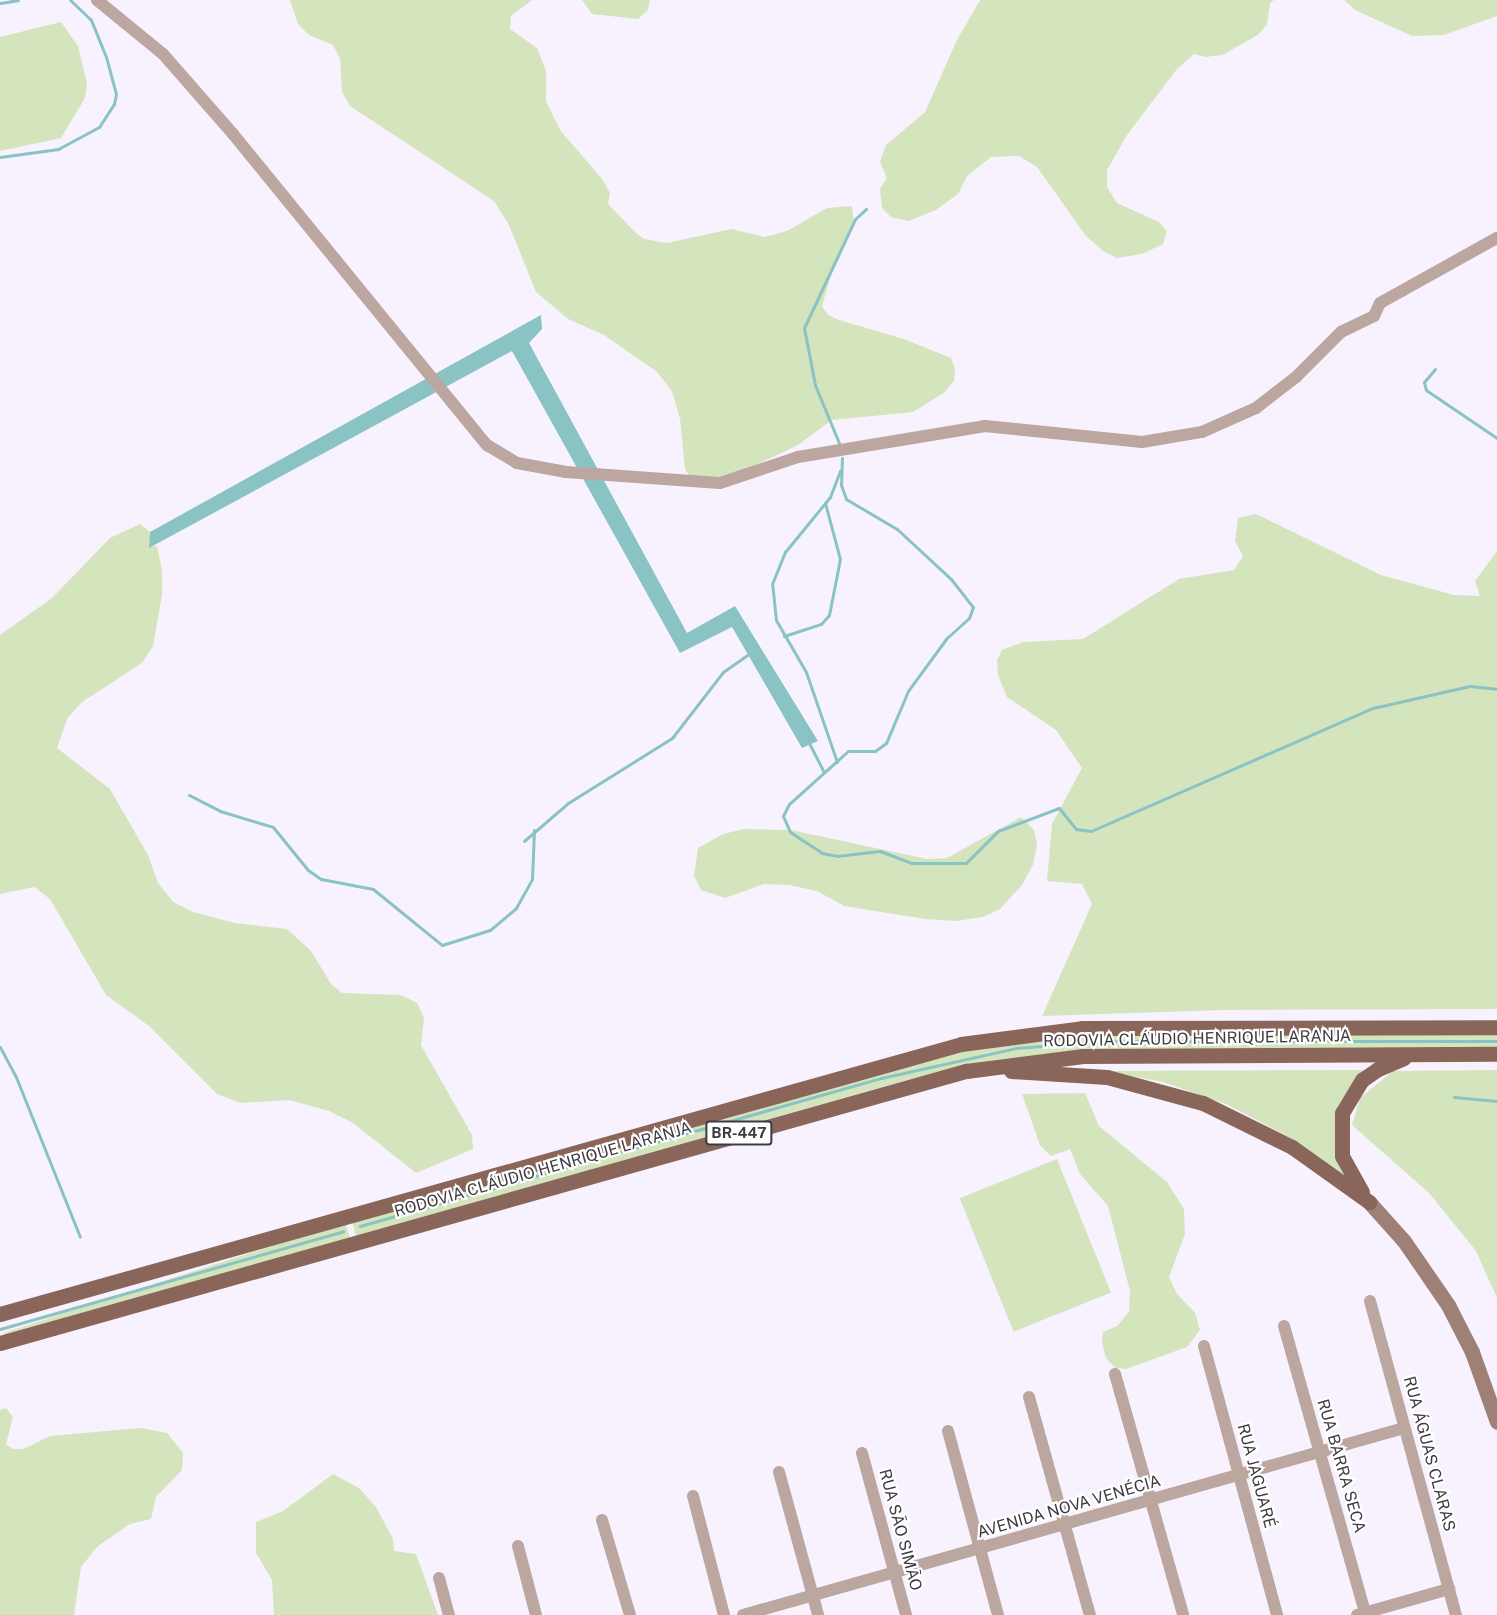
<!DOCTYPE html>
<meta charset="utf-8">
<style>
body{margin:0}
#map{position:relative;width:1497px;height:1615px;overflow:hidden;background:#f8f2ff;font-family:"Public Sans",sans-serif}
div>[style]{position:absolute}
.green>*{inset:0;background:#d4e5bd;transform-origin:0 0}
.water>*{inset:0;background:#89c3c4}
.stream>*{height:3px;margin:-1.5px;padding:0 1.5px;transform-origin:1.5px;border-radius:1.5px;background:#89c3c4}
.minor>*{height:12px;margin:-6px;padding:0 6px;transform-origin:6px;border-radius:6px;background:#bca6a0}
.secondary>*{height:15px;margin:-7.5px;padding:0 7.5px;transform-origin:7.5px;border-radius:7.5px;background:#9f8077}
.primary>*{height:15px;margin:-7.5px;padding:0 7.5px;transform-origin:7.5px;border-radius:7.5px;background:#8a655a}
span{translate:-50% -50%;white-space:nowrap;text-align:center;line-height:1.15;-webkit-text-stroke:4.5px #fff;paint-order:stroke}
.shield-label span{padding:2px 4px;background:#fff;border:2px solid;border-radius:4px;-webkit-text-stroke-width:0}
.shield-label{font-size:15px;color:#3d3a41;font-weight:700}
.street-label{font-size:16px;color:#3d3a41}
</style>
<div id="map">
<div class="green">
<i style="clip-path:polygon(290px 0,532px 0,511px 16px,510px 29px,537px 48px,546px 71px,546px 101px,560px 130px,602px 179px,610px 193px,608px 204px,636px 233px,644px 239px,667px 243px,731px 229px,765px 237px,787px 231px,827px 208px,852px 206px,854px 226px,831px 275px,822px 306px,828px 315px,839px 320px,904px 339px,951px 358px,955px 369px,954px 381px,945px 392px,913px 412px,832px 420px,798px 445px,745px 470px,703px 481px,691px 479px,685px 469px,680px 419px,672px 391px,657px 372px,604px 335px,568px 319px,536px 292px,509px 225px,494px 201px,350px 106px,342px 92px,340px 59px,333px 45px,309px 35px,298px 24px)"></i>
<i style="clip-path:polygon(582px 0,650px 0,648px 10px,638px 19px,592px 14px)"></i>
<i style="clip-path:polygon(980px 0,1274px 0,1270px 3px,1267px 24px,1258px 35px,1222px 55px,1205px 57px,1194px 54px,1177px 69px,1127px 135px,1107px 170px,1107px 187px,1117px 203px,1159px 222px,1167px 231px,1163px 244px,1142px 254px,1117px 258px,1103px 251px,1086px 236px,1037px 167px,1019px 156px,991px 157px,967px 176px,958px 194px,936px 210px,909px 221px,891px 217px,882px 208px,880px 189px,887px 178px,880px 162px,886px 145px,925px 112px,957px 40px)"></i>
<i style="clip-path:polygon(1344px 0,1497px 0,1497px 16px,1444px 35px,1412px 36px,1355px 10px)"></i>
<i style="clip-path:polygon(61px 22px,78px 46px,87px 83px,85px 98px,61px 138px,0 151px,0 37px)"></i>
<i style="clip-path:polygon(1256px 514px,1381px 575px,1454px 595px,1480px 596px,1475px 581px,1497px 551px,1497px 1009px,1224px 1010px,1042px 1016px,1092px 904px,1082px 884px,1047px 881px,1052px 824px,1082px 768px,1056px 730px,1007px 697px,998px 675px,997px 660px,1002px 650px,1023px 642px,1083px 639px,1179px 579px,1234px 570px,1243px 556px,1235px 541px,1238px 518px)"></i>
<i style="clip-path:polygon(140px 524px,150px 532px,149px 547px,157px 546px,162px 570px,162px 595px,153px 646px,142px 663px,82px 702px,67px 719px,57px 748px,110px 789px,148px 855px,158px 883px,173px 902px,193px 912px,235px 923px,287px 929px,311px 951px,331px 984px,342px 993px,401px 995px,417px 1003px,424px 1018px,421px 1045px,472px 1135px,473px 1149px,416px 1173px,353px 1123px,329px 1111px,289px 1100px,240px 1103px,217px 1094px,149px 1026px,106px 995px,50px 899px,34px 887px,0 894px,0 635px,52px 598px,110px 538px)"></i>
<i style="clip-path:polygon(1021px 817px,1034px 830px,1037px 845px,1033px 865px,1022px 885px,1000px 909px,983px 917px,956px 921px,925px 919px,844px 906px,817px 891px,789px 885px,764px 884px,725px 898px,701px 890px,694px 876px,698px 848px,723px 834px,744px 829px,791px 830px,927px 859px,947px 858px)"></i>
<i style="clip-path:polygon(1497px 1032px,1497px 1048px,1082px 1050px,994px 1060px,907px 1080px,356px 1236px,352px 1220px,932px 1056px,1051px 1036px)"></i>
<i style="clip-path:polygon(1367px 1070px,1335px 1125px,1336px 1157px,1344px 1177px,1289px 1137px,1226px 1104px,1163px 1082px,1103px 1071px)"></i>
<i style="clip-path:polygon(1497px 1070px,1497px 1298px,1476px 1251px,1429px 1193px,1352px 1125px,1360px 1098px,1393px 1071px)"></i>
<i style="clip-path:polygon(1085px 1093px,1099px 1126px,1167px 1182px,1184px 1209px,1185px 1234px,1169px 1277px,1177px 1294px,1195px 1313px,1200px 1330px,1187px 1347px,1126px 1369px,1115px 1368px,1106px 1358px,1102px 1342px,1103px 1332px,1117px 1326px,1129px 1312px,1130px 1291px,1108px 1206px,1080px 1174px,1070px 1149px,1051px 1156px,1040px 1145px,1022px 1094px)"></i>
<i style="left:1057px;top:1159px;width:144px;height:105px;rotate:68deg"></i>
<i style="left:345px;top:1222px;width:16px;height:359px;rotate:72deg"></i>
<i style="clip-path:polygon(6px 1408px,13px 1417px,6px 1444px,13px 1449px,24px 1449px,50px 1436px,141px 1428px,167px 1433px,183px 1453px,182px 1470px,156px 1497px,151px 1519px,130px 1524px,98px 1546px,81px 1567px,74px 1615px,0 1615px,0 1410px)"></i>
<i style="clip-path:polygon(333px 1474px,359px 1488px,376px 1507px,393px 1539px,394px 1551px,416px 1554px,438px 1615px,274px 1615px,272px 1580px,256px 1553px,256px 1522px,283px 1511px)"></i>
</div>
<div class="water">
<i style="clip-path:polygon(541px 315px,542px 329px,529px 343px,687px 633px,735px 606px,818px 741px,802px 748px,732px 627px,680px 653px,512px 351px,149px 548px,150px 532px)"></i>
</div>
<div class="stream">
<i style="left:0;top:3px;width:18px;rotate:-9deg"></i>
<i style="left:0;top:157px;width:59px;rotate:-7.9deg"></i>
<i style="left:58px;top:149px;width:47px;rotate:-28.2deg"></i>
<i style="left:99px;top:127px;width:27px;rotate:-57deg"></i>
<i style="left:114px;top:104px;width:10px;rotate:-79deg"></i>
<i style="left:116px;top:94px;width:38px;rotate:-105deg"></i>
<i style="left:106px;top:57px;width:40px;rotate:-112deg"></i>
<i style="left:91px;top:20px;width:29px;rotate:-136deg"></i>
<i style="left:1435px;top:369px;width:17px;rotate:130deg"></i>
<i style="left:1424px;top:382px;width:8px;rotate:76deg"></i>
<i style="left:1426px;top:390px;width:86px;rotate:34.1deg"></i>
<i style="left:839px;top:443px;width:63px;rotate:-112.5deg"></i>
<i style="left:815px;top:385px;width:58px;rotate:-100.9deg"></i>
<i style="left:804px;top:328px;width:120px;rotate:-64.9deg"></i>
<i style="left:855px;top:219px;width:15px;rotate:-42deg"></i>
<i style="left:842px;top:458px;width:27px;rotate:92deg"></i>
<i style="left:841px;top:485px;width:15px;rotate:70deg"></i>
<i style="left:846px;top:499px;width:59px;rotate:30.5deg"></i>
<i style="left:897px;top:529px;width:74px;rotate:42.8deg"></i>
<i style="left:951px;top:579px;width:36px;rotate:52deg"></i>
<i style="left:973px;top:607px;width:12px;rotate:110deg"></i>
<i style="left:969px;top:618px;width:31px;rotate:138deg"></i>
<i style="left:946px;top:639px;width:64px;rotate:126.2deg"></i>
<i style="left:908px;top:691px;width:56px;rotate:112.9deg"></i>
<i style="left:886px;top:743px;width:14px;rotate:144deg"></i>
<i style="left:875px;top:751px;width:27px;rotate:180deg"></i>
<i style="left:848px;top:751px;width:79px;rotate:138.1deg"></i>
<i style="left:789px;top:804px;width:13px;rotate:117deg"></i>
<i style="left:783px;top:816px;width:17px;rotate:66deg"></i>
<i style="left:790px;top:832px;width:38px;rotate:33deg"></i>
<i style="left:822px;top:853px;width:15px;rotate:11deg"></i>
<i style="left:837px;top:856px;width:43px;rotate:-6.6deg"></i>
<i style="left:880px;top:851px;width:34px;rotate:21deg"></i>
<i style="left:912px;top:863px;width:54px"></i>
<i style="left:966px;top:863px;width:45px;rotate:-45deg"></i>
<i style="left:998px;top:831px;width:65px;rotate:-20.7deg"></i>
<i style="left:1059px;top:808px;width:27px;rotate:51deg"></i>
<i style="left:1076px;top:829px;width:15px;rotate:8deg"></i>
<i style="left:1091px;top:831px;width:308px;rotate:-23.6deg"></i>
<i style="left:1373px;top:708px;width:99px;rotate:-12.8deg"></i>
<i style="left:1470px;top:686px;width:27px;rotate:6deg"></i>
<i style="left:784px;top:636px;width:39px;rotate:-18deg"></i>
<i style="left:821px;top:624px;width:12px;rotate:-48deg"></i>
<i style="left:829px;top:615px;width:57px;rotate:-78.9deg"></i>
<i style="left:840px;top:559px;width:58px;rotate:-105deg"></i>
<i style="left:808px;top:741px;width:35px;rotate:63deg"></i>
<i style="left:837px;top:762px;width:95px;rotate:-109deg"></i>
<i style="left:806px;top:672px;width:60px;rotate:-120deg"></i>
<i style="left:776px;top:620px;width:36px;rotate:-96deg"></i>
<i style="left:772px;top:584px;width:35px;rotate:-68deg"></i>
<i style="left:785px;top:552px;width:71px;rotate:-50.7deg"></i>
<i style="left:830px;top:497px;width:28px;rotate:-69deg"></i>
<i style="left:189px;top:795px;width:35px;rotate:27deg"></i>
<i style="left:220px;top:811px;width:55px;rotate:16.8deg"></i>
<i style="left:273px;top:827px;width:55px;rotate:50.9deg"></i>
<i style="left:308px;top:870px;width:16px;rotate:35deg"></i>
<i style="left:321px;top:879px;width:53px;rotate:10.9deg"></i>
<i style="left:373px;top:889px;width:89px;rotate:39.1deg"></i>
<i style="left:442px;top:945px;width:50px;rotate:-17.4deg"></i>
<i style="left:490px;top:930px;width:34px;rotate:-40deg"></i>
<i style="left:516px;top:908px;width:33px;rotate:-61deg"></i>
<i style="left:532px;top:879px;width:49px;rotate:-87.7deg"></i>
<i style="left:524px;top:841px;width:58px;rotate:-40.8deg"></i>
<i style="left:568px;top:803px;width:123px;rotate:-32deg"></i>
<i style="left:672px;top:738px;width:83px;rotate:-52.3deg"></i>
<i style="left:723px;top:672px;width:33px;rotate:-35deg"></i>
<i style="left:0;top:1047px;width:34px;rotate:62deg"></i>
<i style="left:16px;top:1077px;width:172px;rotate:68.2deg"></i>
<i style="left:1454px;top:1097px;width:43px;rotate:5.3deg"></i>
<i style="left:360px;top:1226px;width:542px;rotate:-15.86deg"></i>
<i style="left:881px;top:1078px;width:138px;rotate:-12.5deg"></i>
<i style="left:1016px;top:1048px;width:91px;rotate:-4.4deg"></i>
<i style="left:1107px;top:1041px;width:390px"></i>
<i style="left:0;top:1329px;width:357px;rotate:-15.9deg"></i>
</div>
<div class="minor">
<i style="left:97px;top:0;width:85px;rotate:39.3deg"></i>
<i style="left:163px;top:54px;width:106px;rotate:48.8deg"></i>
<i style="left:233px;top:134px;width:402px;rotate:50.8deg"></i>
<i style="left:487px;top:445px;width:35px;rotate:31deg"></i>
<i style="left:517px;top:463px;width:50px;rotate:10.4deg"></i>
<i style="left:566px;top:472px;width:154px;rotate:4.1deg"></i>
<i style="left:720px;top:483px;width:82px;rotate:-18.4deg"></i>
<i style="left:798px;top:457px;width:190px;rotate:-9.4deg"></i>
<i style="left:985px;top:426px;width:158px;rotate:5.8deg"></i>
<i style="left:1142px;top:442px;width:61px;rotate:-9.5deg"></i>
<i style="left:1202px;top:432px;width:59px;rotate:-24deg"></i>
<i style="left:1256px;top:408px;width:51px;rotate:-37.8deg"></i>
<i style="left:1296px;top:377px;width:64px;rotate:-45deg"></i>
<i style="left:1341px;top:332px;width:37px;rotate:-26deg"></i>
<i style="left:1374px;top:316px;width:14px;rotate:-65deg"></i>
<i style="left:1380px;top:303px;width:134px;rotate:-29.1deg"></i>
<i style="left:1370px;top:1301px;width:326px;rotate:74.7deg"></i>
<i style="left:1284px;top:1326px;width:300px;rotate:74.2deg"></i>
<i style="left:1204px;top:1346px;width:279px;rotate:74.8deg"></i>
<i style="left:1115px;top:1374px;width:250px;rotate:74.2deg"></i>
<i style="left:1029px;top:1397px;width:226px;rotate:74.4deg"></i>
<i style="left:948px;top:1431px;width:191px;rotate:74.8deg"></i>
<i style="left:862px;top:1453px;width:168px;rotate:74.8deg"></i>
<i style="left:779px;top:1472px;width:148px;rotate:74.7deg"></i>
<i style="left:693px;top:1496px;width:123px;rotate:75.4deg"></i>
<i style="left:602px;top:1520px;width:99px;rotate:73.6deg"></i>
<i style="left:518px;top:1546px;width:71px;rotate:75.4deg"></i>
<i style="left:439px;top:1578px;width:38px;rotate:75deg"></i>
<i style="left:743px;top:1615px;width:687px;rotate:-15.8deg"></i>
<i style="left:1357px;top:1615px;width:96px;rotate:-15.8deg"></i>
</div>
<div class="secondary">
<i style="left:1369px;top:1202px;width:52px;rotate:48.1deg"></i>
<i style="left:1404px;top:1241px;width:78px;rotate:55.5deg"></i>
<i style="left:1448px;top:1305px;width:53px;rotate:62.9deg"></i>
<i style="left:1472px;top:1352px;width:74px;rotate:70.3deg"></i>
</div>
<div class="primary">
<i style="left:1011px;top:1071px;width:96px;rotate:3.6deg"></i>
<i style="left:1107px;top:1077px;width:99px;rotate:15.2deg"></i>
<i style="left:1203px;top:1103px;width:99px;rotate:26.3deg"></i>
<i style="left:1292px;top:1147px;width:95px;rotate:35.5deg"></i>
<i style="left:1362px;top:1192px;width:41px;rotate:-119.1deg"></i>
<i style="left:1342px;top:1156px;width:43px;rotate:-90deg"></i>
<i style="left:1342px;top:1113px;width:39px;rotate:-59deg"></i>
<i style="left:1362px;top:1080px;width:19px;rotate:-35deg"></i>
<i style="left:1378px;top:1069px;width:28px;rotate:-23deg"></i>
<i style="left:0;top:1314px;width:998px;rotate:-15.69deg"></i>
<i style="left:961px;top:1044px;width:122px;rotate:-7.5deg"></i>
<i style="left:1082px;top:1028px;width:415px;rotate:-0.1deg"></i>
<i style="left:0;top:1343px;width:1004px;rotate:-15.73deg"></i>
<i style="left:966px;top:1071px;width:118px;rotate:-7.3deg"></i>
<i style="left:1083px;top:1056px;width:414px;rotate:-0.3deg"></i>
</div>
<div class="shield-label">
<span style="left:739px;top:1133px">BR-447</span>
</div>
<div class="street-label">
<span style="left:1197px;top:1039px;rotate:-1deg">RODOVIA CLÁUDIO HENRIQUE LARANJA</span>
<span style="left:543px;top:1170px;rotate:-16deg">RODOVIA CLÁUDIO HENRIQUE LARANJA</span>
<span style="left:1429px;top:1454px;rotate:75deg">RUA ÁGUAS CLARAS</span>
<span style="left:1341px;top:1466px;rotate:74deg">RUA BARRA SECA</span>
<span style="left:1256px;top:1476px;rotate:75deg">RUA JAGUARÉ</span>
<span style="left:1069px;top:1507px;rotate:-16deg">AVENIDA NOVA VENÉCIA</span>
<span style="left:900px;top:1530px;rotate:75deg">RUA SÃO SIMÃO</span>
</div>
</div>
